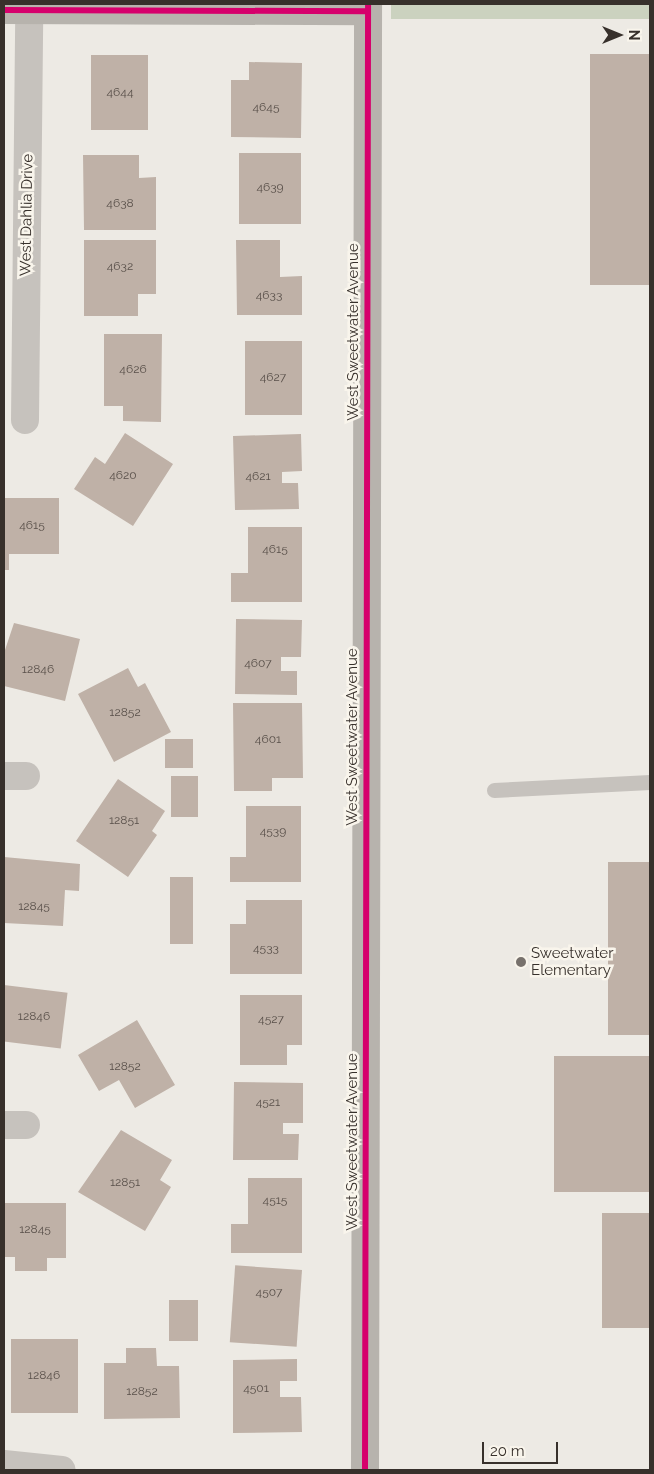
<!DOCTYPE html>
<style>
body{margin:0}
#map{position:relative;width:654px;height:1474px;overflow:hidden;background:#edeae4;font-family:Raleway,sans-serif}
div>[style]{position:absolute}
.green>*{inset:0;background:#cbd2bf;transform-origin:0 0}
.building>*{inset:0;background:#bfb1a7;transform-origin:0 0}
.lane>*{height:15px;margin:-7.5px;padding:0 7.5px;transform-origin:7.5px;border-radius:7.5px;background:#c6c2bd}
.street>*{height:28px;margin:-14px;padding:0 14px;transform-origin:14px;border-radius:14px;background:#c6c2bd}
.secondary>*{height:28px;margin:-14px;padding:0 14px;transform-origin:14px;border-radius:14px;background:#b7b3ad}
.cycleway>*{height:6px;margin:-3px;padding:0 3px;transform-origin:3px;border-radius:3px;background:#d6006c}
.dots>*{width:14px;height:14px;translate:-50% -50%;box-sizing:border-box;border:2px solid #f9f5ec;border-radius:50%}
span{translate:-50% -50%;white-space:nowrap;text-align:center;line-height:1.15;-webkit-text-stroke:5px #f9f5ec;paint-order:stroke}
.number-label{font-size:12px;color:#59504a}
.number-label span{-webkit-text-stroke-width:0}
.street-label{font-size:15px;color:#37302b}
.poi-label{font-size:15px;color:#37302b}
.left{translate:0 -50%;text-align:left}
.frame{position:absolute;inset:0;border:5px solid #37302b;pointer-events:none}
.north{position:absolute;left:594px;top:10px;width:50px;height:50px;-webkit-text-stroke:4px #f9f5ec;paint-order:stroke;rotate:90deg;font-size:14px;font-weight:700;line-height:20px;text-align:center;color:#37302b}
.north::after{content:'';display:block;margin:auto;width:18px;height:22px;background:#37302b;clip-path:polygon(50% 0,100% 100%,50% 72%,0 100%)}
.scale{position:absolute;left:482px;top:1442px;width:76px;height:22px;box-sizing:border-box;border:2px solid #37302b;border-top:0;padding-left:6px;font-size:15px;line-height:18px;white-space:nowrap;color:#37302b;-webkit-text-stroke:4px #f9f5ec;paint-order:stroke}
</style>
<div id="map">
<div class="green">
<i style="left:391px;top:4px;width:259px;height:15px"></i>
</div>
<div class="building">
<i style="left:590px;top:54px;width:60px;height:231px"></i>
<i style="left:91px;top:55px;width:57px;height:75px"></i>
<i style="clip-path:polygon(249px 62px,302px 63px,301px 138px,231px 137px,231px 80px,249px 80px)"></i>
<i style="left:239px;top:153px;width:62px;height:71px"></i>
<i style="clip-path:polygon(83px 155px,139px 155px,139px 178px,156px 177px,156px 230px,84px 230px)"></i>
<i style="clip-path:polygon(84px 240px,156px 240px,156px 294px,138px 294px,138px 316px,84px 316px)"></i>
<i style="clip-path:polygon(236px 240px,280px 240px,280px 277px,302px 276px,302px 315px,237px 315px)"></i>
<i style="clip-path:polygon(104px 334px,162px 334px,161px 422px,123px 421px,123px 406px,104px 406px)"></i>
<i style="left:245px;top:341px;width:57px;height:74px"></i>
<i style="clip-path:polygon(125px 433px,173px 464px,133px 526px,74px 489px,95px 457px,105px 464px)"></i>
<i style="clip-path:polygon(301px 434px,302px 471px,282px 472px,282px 483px,298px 483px,299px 509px,235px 510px,233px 436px)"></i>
<i style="clip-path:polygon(4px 498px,59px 498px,59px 554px,9px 554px,9px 570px,4px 570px)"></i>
<i style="clip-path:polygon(248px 527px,302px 527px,302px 602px,231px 602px,231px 573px,248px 573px)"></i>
<i style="clip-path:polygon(236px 619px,302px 620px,301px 657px,281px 657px,281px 671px,297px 671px,297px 695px,235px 694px)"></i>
<i style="clip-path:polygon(14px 623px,80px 639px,65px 701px,4px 686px,4px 653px)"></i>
<i style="clip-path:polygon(128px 668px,138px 687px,145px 683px,171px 732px,114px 762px,78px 694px)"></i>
<i style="clip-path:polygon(233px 703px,302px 703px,303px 778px,272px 778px,272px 791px,234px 791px)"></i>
<i style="left:165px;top:739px;width:28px;height:29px"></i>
<i style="left:171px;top:776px;width:27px;height:41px"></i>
<i style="clip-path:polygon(118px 779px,165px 811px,152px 831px,157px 835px,128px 877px,76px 841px)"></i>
<i style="clip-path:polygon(246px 806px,301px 806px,301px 882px,230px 882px,230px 857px,246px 857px)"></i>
<i style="clip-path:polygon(4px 857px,80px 864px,79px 891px,65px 890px,63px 926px,4px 923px)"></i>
<i style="left:608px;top:862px;width:42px;height:173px"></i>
<i style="left:170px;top:877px;width:23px;height:67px"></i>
<i style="clip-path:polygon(246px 900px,302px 900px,302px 974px,230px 974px,230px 924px,246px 924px)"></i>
<i style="left:4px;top:985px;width:64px;height:56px;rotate:7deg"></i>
<i style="clip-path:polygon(240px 995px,302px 995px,302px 1045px,287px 1045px,287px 1065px,240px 1065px)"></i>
<i style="clip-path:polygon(137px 1020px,175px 1085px,135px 1108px,119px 1080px,99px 1091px,78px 1055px)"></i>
<i style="left:650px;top:1056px;width:136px;height:96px;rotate:90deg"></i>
<i style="clip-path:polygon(234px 1082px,303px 1083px,303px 1123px,283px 1123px,283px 1134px,299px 1134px,298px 1160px,233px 1160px)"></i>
<i style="clip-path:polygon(121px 1130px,172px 1160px,160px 1180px,171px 1187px,145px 1231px,78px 1192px)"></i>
<i style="clip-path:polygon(248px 1178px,302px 1178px,302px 1253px,231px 1253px,231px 1224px,248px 1224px)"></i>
<i style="clip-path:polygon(4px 1203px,66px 1203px,66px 1258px,47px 1258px,47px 1271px,15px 1271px,15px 1257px,4px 1257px)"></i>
<i style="left:650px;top:1213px;width:115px;height:48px;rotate:90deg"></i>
<i style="left:302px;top:1270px;width:77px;height:67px;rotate:94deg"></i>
<i style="left:169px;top:1300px;width:29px;height:41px"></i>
<i style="left:11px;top:1339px;width:67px;height:74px"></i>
<i style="clip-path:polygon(126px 1348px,156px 1348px,157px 1366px,179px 1366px,180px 1418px,104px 1419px,104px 1363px,126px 1363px)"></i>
<i style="clip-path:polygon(297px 1359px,297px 1381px,280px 1381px,280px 1397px,301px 1397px,302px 1432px,233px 1433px,233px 1360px)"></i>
</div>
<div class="lane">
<i style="left:494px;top:790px;width:156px;rotate:-2.9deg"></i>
</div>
<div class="street">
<i style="left:25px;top:420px;width:409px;rotate:-89.4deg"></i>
<i style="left:4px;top:776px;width:22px"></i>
<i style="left:4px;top:1125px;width:22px"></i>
<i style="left:4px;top:1464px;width:58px;rotate:5.9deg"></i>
</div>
<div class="secondary">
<i style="left:4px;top:10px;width:364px;rotate:0.2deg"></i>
<i style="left:365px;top:1470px;width:1466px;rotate:-89.88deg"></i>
</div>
<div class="cycleway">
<i style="left:4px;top:10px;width:364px;rotate:0.2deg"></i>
<i style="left:365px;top:1470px;width:1466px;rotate:-89.88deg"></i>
</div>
<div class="dots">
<i style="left:521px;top:962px;background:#77716c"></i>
</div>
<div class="number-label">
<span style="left:120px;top:93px">4644</span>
<span style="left:266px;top:108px">4645</span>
<span style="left:270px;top:188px">4639</span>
<span style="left:120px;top:204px">4638</span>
<span style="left:120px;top:267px">4632</span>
<span style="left:269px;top:296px">4633</span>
<span style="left:133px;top:370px">4626</span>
<span style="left:273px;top:378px">4627</span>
<span style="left:123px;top:476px">4620</span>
<span style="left:258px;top:477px">4621</span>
<span style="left:32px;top:526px">4615</span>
<span style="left:275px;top:550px">4615</span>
<span style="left:258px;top:664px">4607</span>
<span style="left:38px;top:670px">12846</span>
<span style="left:125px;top:713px">12852</span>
<span style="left:268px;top:740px">4601</span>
<span style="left:124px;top:821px">12851</span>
<span style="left:273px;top:832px">4539</span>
<span style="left:34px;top:907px">12845</span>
<span style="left:266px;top:949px">4533</span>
<span style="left:34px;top:1017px">12846</span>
<span style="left:271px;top:1020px">4527</span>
<span style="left:125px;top:1067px">12852</span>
<span style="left:268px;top:1103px">4521</span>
<span style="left:125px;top:1183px">12851</span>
<span style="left:275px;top:1201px">4515</span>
<span style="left:35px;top:1230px">12845</span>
<span style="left:269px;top:1293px">4507</span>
<span style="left:44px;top:1376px">12846</span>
<span style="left:256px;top:1389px">4501</span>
<span style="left:142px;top:1392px">12852</span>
</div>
<div class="street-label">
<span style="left:27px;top:215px;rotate:-89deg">West Dahlia Drive</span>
<span style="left:354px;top:332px;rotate:-90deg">West Sweetwater Avenue</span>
<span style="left:353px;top:737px;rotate:-90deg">West Sweetwater Avenue</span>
<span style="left:353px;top:1142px;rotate:-90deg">West Sweetwater Avenue</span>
</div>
<div class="poi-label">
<span class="left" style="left:531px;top:962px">Sweetwater<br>Elementary</span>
</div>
<div class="frame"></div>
<div class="north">N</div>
<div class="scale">20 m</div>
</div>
